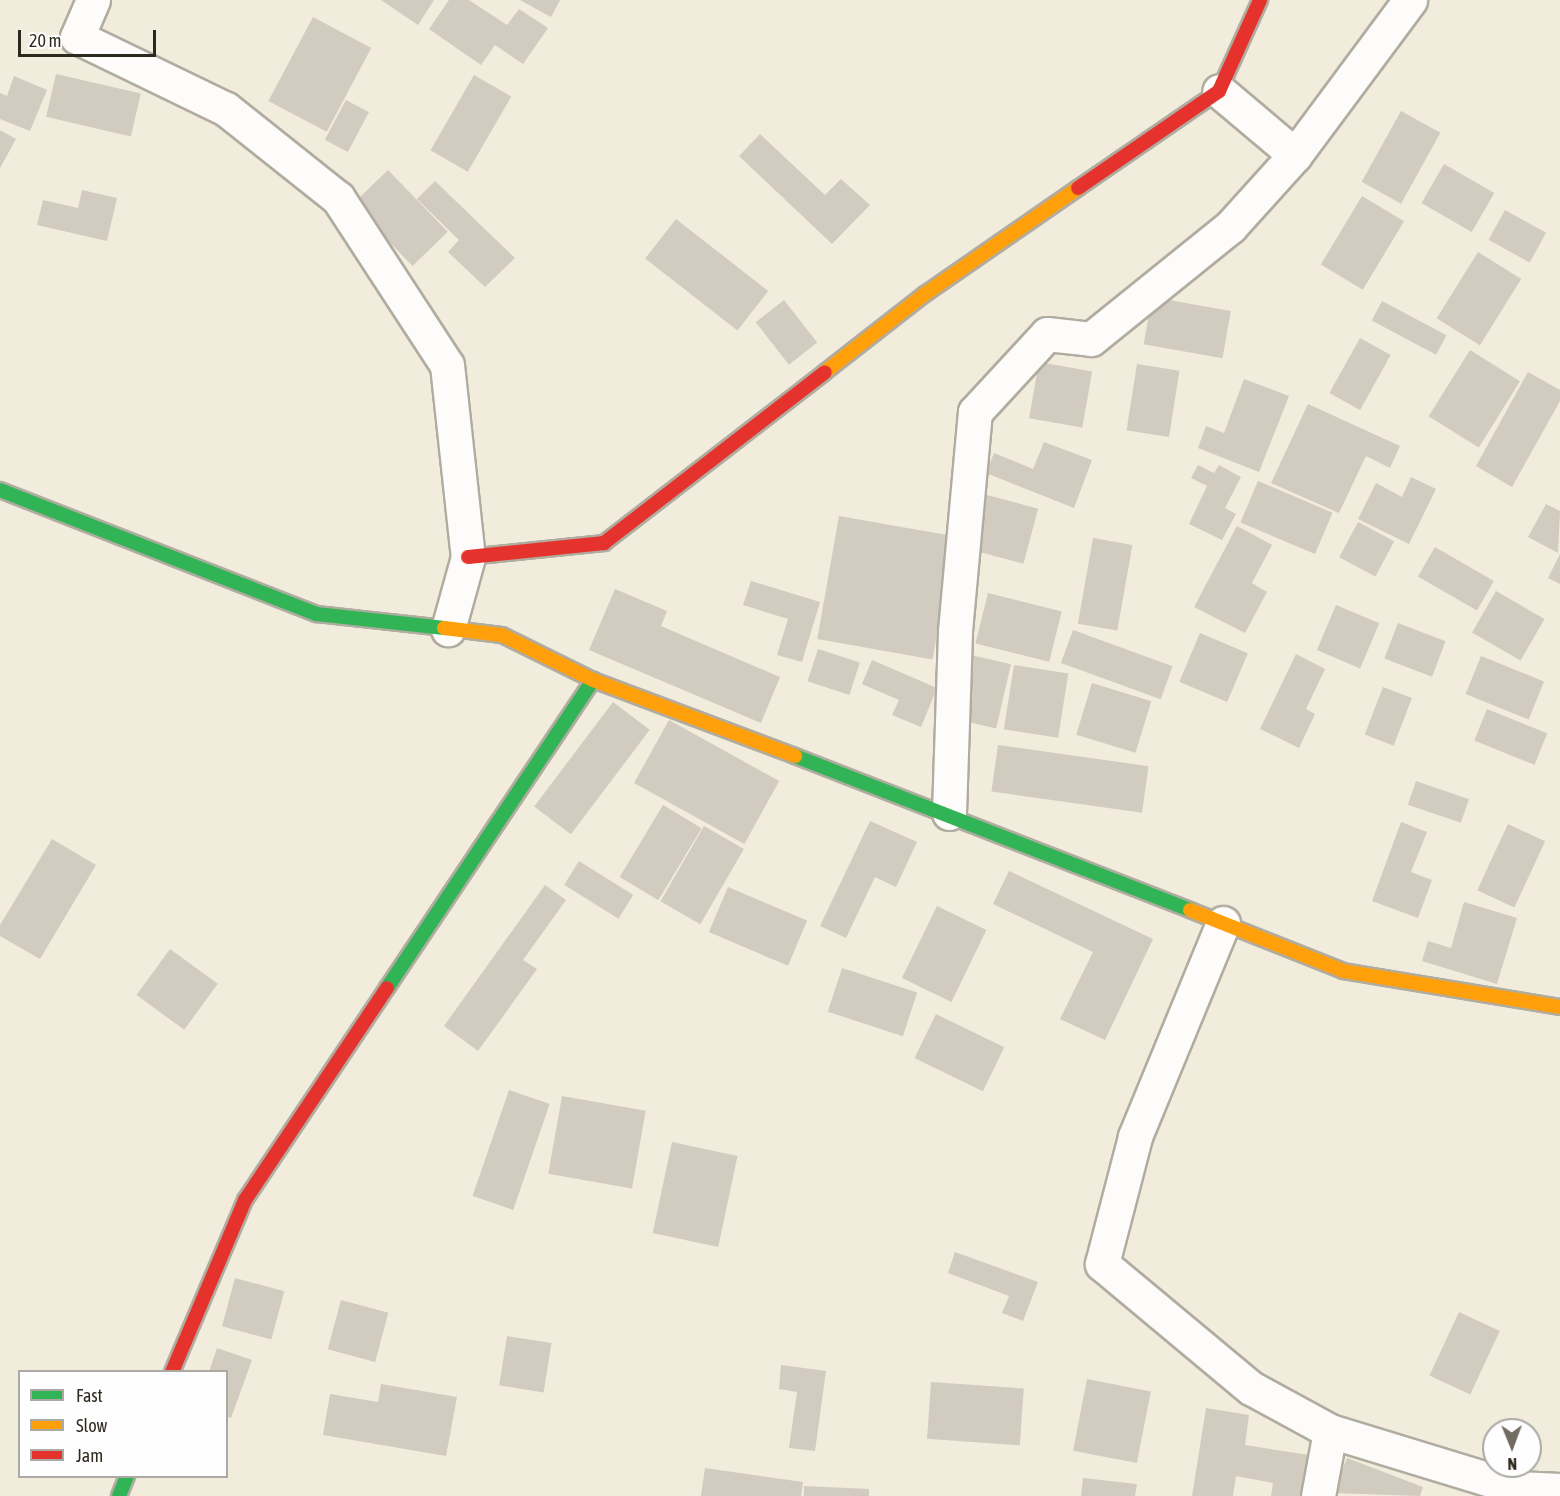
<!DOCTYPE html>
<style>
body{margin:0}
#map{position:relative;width:1560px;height:1496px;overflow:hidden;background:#f2ecdc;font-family:"Asap Condensed",sans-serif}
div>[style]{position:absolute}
.building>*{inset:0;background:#d2cbbf;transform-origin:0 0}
.roads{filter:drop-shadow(2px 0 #b0aca0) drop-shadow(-2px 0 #b0aca0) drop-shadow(0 2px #b0aca0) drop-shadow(0 -2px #b0aca0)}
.street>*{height:33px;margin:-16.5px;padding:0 16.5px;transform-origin:16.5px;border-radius:16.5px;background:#fdfcfa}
.fast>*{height:14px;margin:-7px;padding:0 7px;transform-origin:7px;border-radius:7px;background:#30b455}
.slow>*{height:14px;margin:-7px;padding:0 7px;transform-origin:7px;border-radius:7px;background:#ff9f0a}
.jam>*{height:14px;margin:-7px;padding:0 7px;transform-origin:7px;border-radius:7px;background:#e5322d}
span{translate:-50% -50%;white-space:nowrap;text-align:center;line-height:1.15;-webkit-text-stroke:4.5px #fefefe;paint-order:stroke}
.legend{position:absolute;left:18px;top:1370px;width:210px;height:108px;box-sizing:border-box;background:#fefefe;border:2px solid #aaa9a4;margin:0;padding:8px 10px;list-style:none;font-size:18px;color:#2d291e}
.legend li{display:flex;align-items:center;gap:12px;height:30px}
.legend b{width:30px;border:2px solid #aaa9a4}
.north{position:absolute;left:1482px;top:1418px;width:60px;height:60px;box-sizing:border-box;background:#fefefe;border:2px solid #aaa9a4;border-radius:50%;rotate:179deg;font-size:16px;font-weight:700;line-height:24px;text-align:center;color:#2d291e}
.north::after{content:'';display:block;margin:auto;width:21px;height:27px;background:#726d60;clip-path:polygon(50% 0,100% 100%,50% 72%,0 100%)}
.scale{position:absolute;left:18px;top:30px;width:138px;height:27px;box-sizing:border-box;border:3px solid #2d291e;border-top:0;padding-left:8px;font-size:18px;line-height:21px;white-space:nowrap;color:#2d291e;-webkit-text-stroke:4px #fefefe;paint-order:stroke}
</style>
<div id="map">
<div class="building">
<i style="clip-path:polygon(381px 0,434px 0,418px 25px)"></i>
<i style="clip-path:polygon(449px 0,469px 0,507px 25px,519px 9px,548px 28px,523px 64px,495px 45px,481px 65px,429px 29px)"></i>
<i style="clip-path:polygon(520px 0,560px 0,551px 17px)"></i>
<i style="left:313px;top:17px;width:66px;height:95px;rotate:28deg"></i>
<i style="left:56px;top:74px;width:87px;height:44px;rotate:13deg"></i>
<i style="left:474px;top:75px;width:43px;height:87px;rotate:30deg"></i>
<i style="clip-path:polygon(14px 76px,47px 90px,30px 131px,0 119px,0 93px,7px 96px)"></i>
<i style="left:346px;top:100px;width:26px;height:45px;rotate:28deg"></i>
<i style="left:1401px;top:111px;width:45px;height:81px;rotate:29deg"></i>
<i style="clip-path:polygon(0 130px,16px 139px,0 168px)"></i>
<i style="clip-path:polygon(760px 134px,825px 195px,841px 179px,870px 205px,832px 244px,739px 156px)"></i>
<i style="left:1444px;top:164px;width:58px;height:45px;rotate:30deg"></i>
<i style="left:388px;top:170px;width:86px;height:49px;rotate:46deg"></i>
<i style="clip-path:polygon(435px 181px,515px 258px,485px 287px,448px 252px,459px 240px,417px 199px)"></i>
<i style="clip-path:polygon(82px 190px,117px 198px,107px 241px,37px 225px,43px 200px,78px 208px)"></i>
<i style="left:1362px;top:196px;width:49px;height:80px;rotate:31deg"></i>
<i style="left:1505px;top:210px;width:47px;height:34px;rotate:29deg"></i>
<i style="left:676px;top:219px;width:117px;height:50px;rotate:38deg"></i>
<i style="left:1478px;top:252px;width:51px;height:78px;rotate:32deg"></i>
<i style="left:1152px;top:297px;width:80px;height:48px;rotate:10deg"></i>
<i style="left:784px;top:300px;width:54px;height:36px;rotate:52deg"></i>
<i style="left:1382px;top:301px;width:73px;height:22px;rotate:28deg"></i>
<i style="left:1360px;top:338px;width:35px;height:63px;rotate:29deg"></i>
<i style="left:1470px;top:350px;width:59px;height:78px;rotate:32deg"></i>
<i style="left:1039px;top:362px;width:54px;height:57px;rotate:10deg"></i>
<i style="left:1137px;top:364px;width:43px;height:67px;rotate:9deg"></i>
<i style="clip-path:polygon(1528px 372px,1560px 390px,1560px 401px,1512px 487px,1476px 466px)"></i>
<i style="clip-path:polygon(1244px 379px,1289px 396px,1259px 472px,1198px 448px,1206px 426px,1224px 433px)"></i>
<i style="clip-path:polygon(1308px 404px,1400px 446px,1390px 468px,1366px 456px,1339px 513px,1271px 483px)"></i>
<i style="clip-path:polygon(1044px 442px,1092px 460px,1074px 508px,986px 473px,994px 453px,1033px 469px)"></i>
<i style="clip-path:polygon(1198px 465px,1214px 473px,1219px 465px,1241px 477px,1225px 508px,1236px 514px,1222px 540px,1189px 524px,1207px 486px,1191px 478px)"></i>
<i style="clip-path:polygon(1411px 477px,1436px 489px,1409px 544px,1358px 519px,1376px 483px,1402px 497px)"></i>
<i style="left:1258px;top:481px;width:81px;height:45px;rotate:23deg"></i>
<i style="left:987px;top:495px;width:53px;height:57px;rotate:15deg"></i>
<i style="clip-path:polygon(1546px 504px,1560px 511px,1558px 553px,1528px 537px)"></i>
<i style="left:839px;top:516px;width:117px;height:125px;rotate:10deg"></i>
<i style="left:1358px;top:522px;width:41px;height:40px;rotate:28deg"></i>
<i style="clip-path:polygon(1237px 526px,1272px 545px,1252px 583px,1267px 592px,1245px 633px,1194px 607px)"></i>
<i style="left:1093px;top:538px;width:40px;height:87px;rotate:10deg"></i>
<i style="left:1435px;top:547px;width:68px;height:34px;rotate:30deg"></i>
<i style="clip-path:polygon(1560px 554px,1560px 584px,1548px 578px)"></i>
<i style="clip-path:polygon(751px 581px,820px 602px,802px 662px,777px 655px,788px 619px,743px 605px)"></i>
<i style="clip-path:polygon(615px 589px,667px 611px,661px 626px,780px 677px,761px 723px,589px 650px)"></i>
<i style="left:1496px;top:591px;width:56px;height:48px;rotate:30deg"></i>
<i style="left:988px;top:593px;width:76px;height:52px;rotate:14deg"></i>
<i style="left:1336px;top:605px;width:47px;height:49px;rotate:23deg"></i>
<i style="left:1398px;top:623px;width:51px;height:38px;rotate:21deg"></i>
<i style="left:1073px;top:630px;width:106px;height:35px;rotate:20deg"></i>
<i style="left:1200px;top:633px;width:52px;height:53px;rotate:23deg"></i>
<i style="left:818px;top:649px;width:44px;height:34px;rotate:18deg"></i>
<i style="clip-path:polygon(1296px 654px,1325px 669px,1306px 709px,1315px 714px,1299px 748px,1260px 729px)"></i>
<i style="left:971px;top:655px;width:41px;height:66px;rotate:13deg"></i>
<i style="left:1481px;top:656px;width:68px;height:41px;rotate:22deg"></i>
<i style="clip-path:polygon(872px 660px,937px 688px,921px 727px,892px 715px,899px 700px,862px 684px)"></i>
<i style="left:1014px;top:665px;width:55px;height:65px;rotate:9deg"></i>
<i style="left:1092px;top:683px;width:62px;height:54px;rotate:17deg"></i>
<i style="left:1383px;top:687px;width:31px;height:51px;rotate:21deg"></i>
<i style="left:613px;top:702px;width:46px;height:131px;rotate:37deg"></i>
<i style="left:1487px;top:709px;width:65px;height:34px;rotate:22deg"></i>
<i style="left:669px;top:720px;width:126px;height:72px;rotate:29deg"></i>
<i style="left:998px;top:745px;width:152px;height:47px;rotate:8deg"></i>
<i style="left:1416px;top:781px;width:56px;height:25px;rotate:19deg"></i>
<i style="left:663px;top:805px;width:45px;height:84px;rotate:31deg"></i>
<i style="clip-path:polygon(870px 821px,917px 842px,896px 887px,875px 877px,846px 938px,820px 926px)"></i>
<i style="clip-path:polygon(1401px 822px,1427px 832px,1411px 872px,1432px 880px,1418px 918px,1372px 901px)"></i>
<i style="left:1508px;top:824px;width:41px;height:73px;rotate:25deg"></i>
<i style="left:704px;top:826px;width:46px;height:87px;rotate:30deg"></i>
<i style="clip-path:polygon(52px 839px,96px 865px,40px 959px,0 936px,0 925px)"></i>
<i style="left:579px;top:861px;width:64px;height:28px;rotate:32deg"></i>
<i style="clip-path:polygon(1009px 871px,1153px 939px,1105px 1040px,1060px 1019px,1093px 952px,993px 904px)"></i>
<i style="clip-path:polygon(545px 885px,566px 900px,523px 960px,537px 969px,478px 1051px,444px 1026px)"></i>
<i style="left:728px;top:887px;width:86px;height:49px;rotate:23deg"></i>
<i style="clip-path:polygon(1464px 902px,1517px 918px,1497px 984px,1422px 961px,1428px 941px,1451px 948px)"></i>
<i style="left:937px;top:906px;width:55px;height:80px;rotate:26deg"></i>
<i style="left:170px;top:949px;width:59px;height:57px;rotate:36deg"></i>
<i style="left:842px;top:968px;width:79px;height:46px;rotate:18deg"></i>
<i style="left:936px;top:1014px;width:76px;height:49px;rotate:26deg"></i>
<i style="left:509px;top:1090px;width:43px;height:112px;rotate:19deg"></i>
<i style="left:562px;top:1096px;width:85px;height:79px;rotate:10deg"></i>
<i style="left:672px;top:1142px;width:67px;height:93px;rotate:12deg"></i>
<i style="clip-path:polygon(955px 1252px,1038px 1282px,1023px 1321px,1002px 1313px,1009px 1296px,948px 1273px)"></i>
<i style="left:235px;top:1278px;width:51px;height:50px;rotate:15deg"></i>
<i style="left:341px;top:1300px;width:49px;height:51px;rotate:15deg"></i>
<i style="left:1459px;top:1312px;width:45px;height:70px;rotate:25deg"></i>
<i style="left:507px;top:1336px;width:45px;height:50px;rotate:9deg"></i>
<i style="clip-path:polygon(217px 1348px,252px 1360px,231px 1418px,226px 1416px,226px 1372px,209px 1372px)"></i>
<i style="clip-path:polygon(781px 1365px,826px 1371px,815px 1451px,789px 1448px,797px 1392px,779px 1389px)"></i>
<i style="left:1087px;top:1379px;width:65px;height:73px;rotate:11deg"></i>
<i style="left:931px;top:1382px;width:93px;height:57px;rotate:4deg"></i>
<i style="clip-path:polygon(381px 1384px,457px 1397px,446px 1456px,323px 1435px,330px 1394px,378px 1402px)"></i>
<i style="clip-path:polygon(1206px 1408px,1249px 1415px,1245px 1445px,1309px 1455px,1303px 1496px,1271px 1496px,1273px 1483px,1236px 1476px,1233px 1496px,1192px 1496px)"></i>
<i style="clip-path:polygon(1347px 1458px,1423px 1487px,1420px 1496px,1333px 1493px)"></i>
<i style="clip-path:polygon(705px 1468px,803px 1482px,801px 1496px,701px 1496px)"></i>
<i style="clip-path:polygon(1083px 1478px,1137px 1484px,1135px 1496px,1081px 1496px)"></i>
<i style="clip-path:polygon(804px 1486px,869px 1489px,869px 1496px,804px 1496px)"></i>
</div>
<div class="roads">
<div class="street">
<i style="left:93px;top:0;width:40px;rotate:113.4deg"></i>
<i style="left:77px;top:37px;width:165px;rotate:25.8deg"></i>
<i style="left:226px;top:109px;width:143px;rotate:38.5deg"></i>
<i style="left:338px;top:198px;width:199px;rotate:56.9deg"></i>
<i style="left:447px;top:365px;width:193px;rotate:83.8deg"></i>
<i style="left:468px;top:557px;width:75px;rotate:105.5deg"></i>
<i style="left:1295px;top:155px;width:193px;rotate:-53.4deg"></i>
<i style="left:949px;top:813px;width:182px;rotate:-88.1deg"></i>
<i style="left:955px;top:631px;width:220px;rotate:-84.8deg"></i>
<i style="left:975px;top:412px;width:106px;rotate:-47.3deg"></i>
<i style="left:1047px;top:334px;width:44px;rotate:6.5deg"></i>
<i style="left:1091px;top:339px;width:179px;rotate:-38.9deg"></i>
<i style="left:1230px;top:227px;width:97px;rotate:-47.9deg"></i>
<i style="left:1295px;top:155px;width:99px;rotate:-139.9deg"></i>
<i style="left:1223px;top:923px;width:231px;rotate:112.4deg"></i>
<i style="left:1135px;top:1137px;width:131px;rotate:104.6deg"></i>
<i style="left:1102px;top:1264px;width:194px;rotate:39.8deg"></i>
<i style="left:1251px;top:1388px;width:90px;rotate:28.6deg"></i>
<i style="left:1318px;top:1496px;width:66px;rotate:-79.5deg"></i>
<i style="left:1330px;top:1431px;width:195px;rotate:17deg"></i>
<i style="left:1517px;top:1488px;width:43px;rotate:2.7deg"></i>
</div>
<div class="fast">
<i style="left:0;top:490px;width:340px;rotate:21.4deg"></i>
<i style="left:317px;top:614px;width:128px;rotate:6.3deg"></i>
<i style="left:795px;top:756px;width:424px;rotate:21.3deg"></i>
<i style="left:387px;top:988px;width:371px;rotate:-56.2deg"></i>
<i style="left:119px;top:1496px;width:22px;rotate:-68deg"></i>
</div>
<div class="slow">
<i style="left:825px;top:372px;width:127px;rotate:-38deg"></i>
<i style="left:925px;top:294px;width:186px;rotate:-34.7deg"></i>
<i style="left:444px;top:628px;width:58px;rotate:6.9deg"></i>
<i style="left:502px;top:635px;width:102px;rotate:26.3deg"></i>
<i style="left:593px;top:680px;width:216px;rotate:20.6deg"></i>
<i style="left:1190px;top:910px;width:165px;rotate:21.7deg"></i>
<i style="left:1343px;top:971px;width:220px;rotate:9.4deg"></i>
</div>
<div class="jam">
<i style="left:1078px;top:188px;width:171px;rotate:-34.5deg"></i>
<i style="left:1219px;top:91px;width:100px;rotate:-65.7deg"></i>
<i style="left:468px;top:557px;width:137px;rotate:-5.9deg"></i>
<i style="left:604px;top:543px;width:279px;rotate:-37.7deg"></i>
<i style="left:172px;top:1372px;width:187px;rotate:-67deg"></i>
<i style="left:245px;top:1200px;width:255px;rotate:-56.2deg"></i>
</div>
</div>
<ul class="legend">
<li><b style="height:8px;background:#30b455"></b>Fast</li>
<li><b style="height:8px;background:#ff9f0a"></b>Slow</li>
<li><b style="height:8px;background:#e5322d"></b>Jam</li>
</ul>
<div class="north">N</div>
<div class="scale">20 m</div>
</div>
